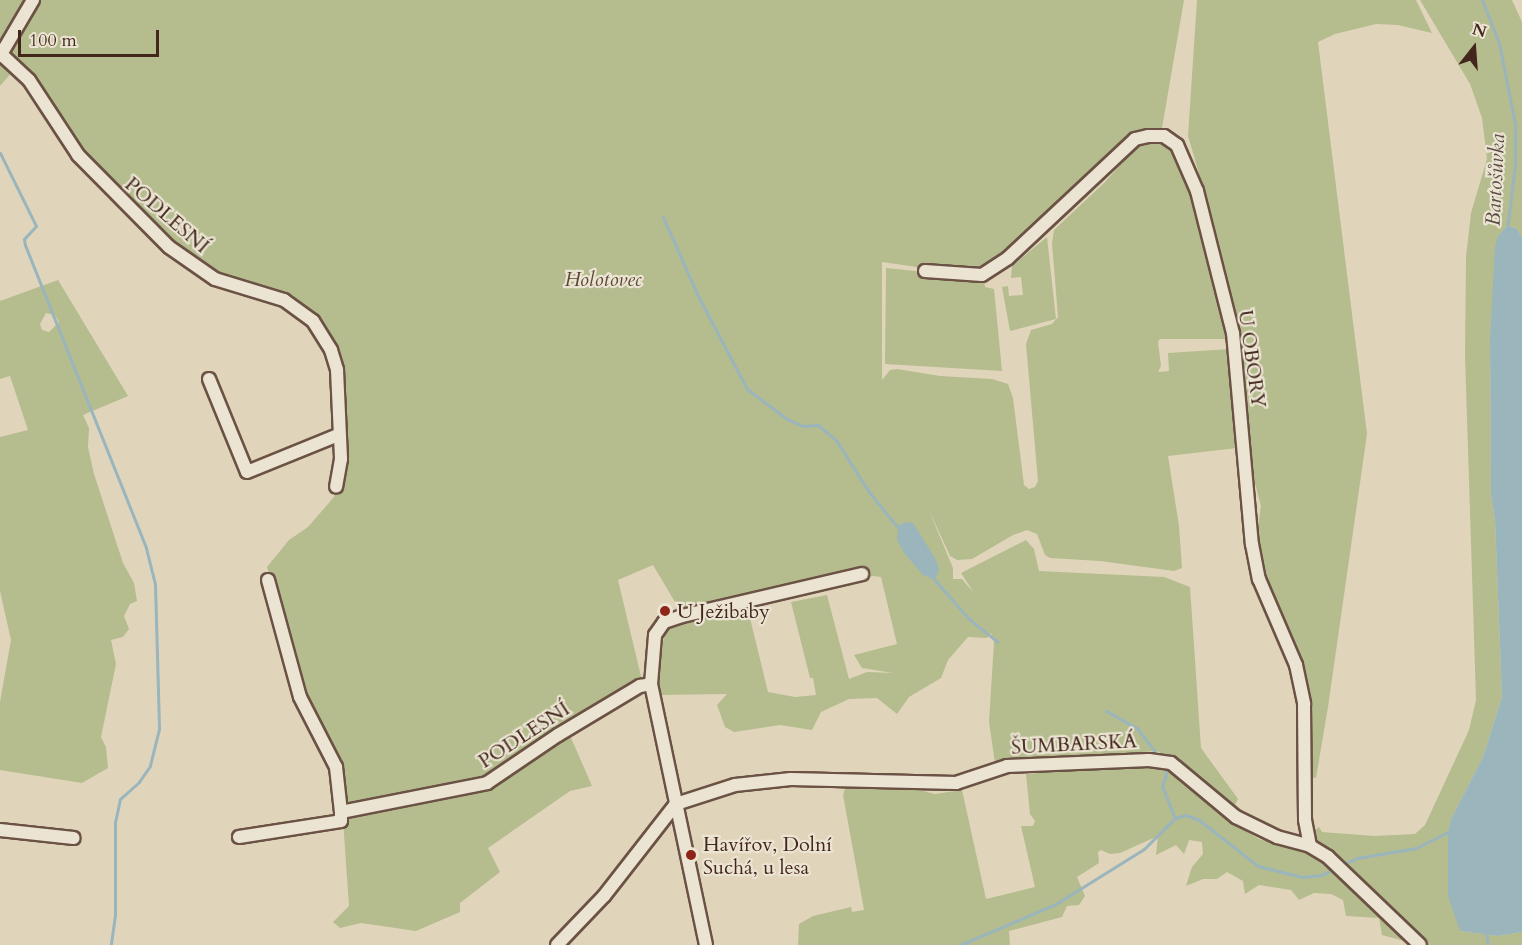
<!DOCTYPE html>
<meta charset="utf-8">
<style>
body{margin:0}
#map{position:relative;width:1522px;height:945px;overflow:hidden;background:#e0d5bb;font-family:Cardo,serif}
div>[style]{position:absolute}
.green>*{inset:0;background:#b5bc8e}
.water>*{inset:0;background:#9ab5bc}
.stream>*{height:3px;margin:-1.5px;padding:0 1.5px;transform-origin:1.5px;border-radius:1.5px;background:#9ab5bc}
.roads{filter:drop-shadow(2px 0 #6b5244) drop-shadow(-2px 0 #6b5244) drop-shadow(0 2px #6b5244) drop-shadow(0 -2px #6b5244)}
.minor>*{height:12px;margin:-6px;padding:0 6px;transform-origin:6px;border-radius:6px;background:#ebe4d3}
.dots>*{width:16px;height:16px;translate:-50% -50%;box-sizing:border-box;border:3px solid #ebe4d3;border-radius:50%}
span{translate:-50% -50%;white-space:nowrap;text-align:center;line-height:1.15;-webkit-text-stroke:4.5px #ebe4d3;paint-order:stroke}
.street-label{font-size:20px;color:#44271c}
.park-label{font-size:20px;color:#5b4533;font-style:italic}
.poi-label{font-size:20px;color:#44271c}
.left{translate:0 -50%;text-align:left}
.water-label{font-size:21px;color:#5a4a44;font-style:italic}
.north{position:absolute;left:1444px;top:18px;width:60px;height:60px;-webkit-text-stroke:4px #ebe4d3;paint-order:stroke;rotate:17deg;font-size:16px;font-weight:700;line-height:24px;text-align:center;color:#44271c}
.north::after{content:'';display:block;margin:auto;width:21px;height:27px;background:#44271c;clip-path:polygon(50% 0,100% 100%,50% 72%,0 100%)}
.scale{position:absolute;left:18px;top:30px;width:141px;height:27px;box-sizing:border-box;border:3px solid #44271c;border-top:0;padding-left:8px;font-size:18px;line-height:21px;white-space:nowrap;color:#44271c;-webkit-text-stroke:4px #ebe4d3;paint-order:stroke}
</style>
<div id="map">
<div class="green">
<i style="clip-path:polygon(0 0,1184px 0,1162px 128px,1132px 135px,1102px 166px,1066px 212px,1014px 262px,988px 271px,966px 274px,882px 262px,882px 380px,890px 370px,897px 369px,940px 376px,992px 379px,1008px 384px,1013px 398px,1024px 485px,1029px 489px,1035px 487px,1038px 481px,1026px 344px,1031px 330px,1052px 324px,1058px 317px,1052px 243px,1054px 230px,1104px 183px,1139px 144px,1146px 141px,1163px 142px,1176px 152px,1193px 195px,1224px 316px,1226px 339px,1160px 339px,1158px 342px,1161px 366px,1158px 372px,1169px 371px,1168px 353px,1230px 349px,1237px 448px,1168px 456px,1179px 526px,1182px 568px,1174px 571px,1100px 561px,1050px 558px,1045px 555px,1037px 534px,1027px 530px,1013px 535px,972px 559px,957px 560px,950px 556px,928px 508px,953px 568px,953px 579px,962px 579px,974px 593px,961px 573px,1026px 540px,1034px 549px,1039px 571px,1164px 577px,1190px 587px,1201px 748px,1238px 799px,1235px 805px,1226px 801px,1196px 775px,1157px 751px,995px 763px,989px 722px,994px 642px,991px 633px,987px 638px,968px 637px,948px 660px,941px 678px,909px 697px,897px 714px,877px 698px,849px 699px,821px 712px,812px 730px,780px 725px,734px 732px,725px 727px,717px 705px,727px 694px,658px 695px,657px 663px,666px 631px,681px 621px,747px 606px,768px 692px,795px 697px,816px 695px,813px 678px,810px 678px,791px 602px,827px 595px,849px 679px,867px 672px,893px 673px,862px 668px,854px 655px,897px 644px,881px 577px,873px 576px,803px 588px,681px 612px,653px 565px,618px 580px,644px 689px,568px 731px,592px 786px,570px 791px,488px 848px,500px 872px,460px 903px,460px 912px,416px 931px,361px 923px,340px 928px,333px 922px,349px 906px,340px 777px,335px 751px,303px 695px,267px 567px,289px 540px,308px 527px,334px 497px,344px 460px,339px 373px,313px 317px,194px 264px,80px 154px,19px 64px,0 86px)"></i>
<i style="clip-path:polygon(1197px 0,1416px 0,1432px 33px,1398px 25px,1376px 24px,1335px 34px,1318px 42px,1367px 434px,1328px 707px,1316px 778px,1308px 777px,1308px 703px,1299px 651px,1264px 571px,1259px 551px,1258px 527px,1261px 506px,1251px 468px,1241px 337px,1208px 204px,1188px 136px)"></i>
<i style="clip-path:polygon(1420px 0,1512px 0,1522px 22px,1522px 237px,1516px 228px,1507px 226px,1498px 236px,1490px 336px,1491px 495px,1495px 520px,1502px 697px,1483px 757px,1453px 815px,1448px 832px,1460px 931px,1498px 936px,1522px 932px,1522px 945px,1428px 945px,1421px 941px,1378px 897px,1315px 840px,1315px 830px,1319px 827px,1322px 832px,1374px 836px,1415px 834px,1425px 825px,1469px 730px,1476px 700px,1465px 355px,1466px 257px,1471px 213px,1487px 159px,1482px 118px,1470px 84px)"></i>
<i style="clip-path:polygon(1047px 237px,1056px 319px,1010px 331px,1002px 287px,1008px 286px,1009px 296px,1023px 295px,1021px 277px,1011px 278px,1012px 266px)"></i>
<i style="clip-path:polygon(886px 268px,984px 278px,985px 287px,994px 289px,1002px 371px,885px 364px)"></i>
<i style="clip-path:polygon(evenodd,58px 280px,128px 396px,83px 415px,89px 428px,88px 447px,94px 474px,123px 563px,134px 583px,137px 601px,130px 604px,124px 616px,129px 629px,123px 637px,111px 640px,116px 664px,101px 737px,106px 747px,108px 768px,82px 783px,0 770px,0 702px,11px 640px,0 591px,0 437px,28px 430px,10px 376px,0 379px,0 301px,58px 280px,46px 313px,55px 315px,59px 322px,49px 332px,42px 330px,40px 324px,46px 313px)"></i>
<i style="clip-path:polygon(1144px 763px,1165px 768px,1188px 780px,1232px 823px,1259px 839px,1298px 849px,1326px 861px,1412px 943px,1382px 935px,1379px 918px,1346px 916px,1343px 900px,1331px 894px,1314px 893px,1299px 900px,1291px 890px,1259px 885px,1245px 894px,1243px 881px,1227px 872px,1217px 879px,1203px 879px,1186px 886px,1192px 867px,1203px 854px,1202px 842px,1189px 840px,1184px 854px,1176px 845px,1156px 855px,1158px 836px,1120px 853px,1110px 854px,1101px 850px,1098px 852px,1099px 863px,1077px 877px,1085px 896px,1079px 905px,1067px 906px,1062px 917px,1009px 931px,1010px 945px,798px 945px,799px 924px,813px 916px,851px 907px,852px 912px,864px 910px,843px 795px,846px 786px,919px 790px,935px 794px,962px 790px,986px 899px,1035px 887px,1021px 826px,1033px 826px,1035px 821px,1030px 814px,1026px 774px)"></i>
</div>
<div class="water">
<i style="clip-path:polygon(1507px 226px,1516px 228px,1522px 237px,1522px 932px,1498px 936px,1460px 931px,1448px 896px,1448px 832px,1451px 819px,1483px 757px,1502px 697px,1495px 520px,1491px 495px,1490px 336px,1495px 247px,1498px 236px)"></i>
<i style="clip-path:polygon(906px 522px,913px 523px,935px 558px,939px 569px,935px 580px,923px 575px,904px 553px,897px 540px,899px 525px)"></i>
</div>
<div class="stream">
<i style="left:1482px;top:0;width:46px;rotate:68.4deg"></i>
<i style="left:1499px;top:43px;width:83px;rotate:78.8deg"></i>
<i style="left:1515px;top:124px;width:41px;rotate:90deg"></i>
<i style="left:1515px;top:165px;width:65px;rotate:97deg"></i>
<i style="left:0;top:153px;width:81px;rotate:63.7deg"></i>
<i style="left:36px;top:226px;width:18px;rotate:133deg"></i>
<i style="left:24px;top:239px;width:6px;rotate:81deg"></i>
<i style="left:25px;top:245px;width:326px;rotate:68.2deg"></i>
<i style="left:146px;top:548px;width:37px;rotate:76deg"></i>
<i style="left:155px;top:584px;width:145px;rotate:88.4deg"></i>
<i style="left:159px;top:729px;width:38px;rotate:104deg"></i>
<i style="left:150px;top:766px;width:19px;rotate:125deg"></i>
<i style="left:139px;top:782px;width:25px;rotate:138deg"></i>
<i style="left:120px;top:799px;width:24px;rotate:102deg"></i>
<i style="left:115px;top:822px;width:93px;rotate:90deg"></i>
<i style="left:115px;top:915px;width:30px;rotate:98deg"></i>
<i style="left:663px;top:217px;width:86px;rotate:66.1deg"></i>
<i style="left:698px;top:296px;width:105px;rotate:62.2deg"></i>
<i style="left:747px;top:389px;width:50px;rotate:36.9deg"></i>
<i style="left:787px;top:419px;width:17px;rotate:24deg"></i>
<i style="left:803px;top:426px;width:15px;rotate:-4deg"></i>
<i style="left:818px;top:425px;width:23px;rotate:40deg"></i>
<i style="left:836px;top:440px;width:62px;rotate:57.6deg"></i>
<i style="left:869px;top:492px;width:48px;rotate:51deg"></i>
<i style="left:933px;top:578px;width:53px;rotate:48.8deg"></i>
<i style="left:968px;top:618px;width:38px;rotate:39deg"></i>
<i style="left:1106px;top:711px;width:35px;rotate:29deg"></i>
<i style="left:1137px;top:728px;width:31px;rotate:53deg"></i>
<i style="left:1166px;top:766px;width:9px;rotate:90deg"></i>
<i style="left:1166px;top:775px;width:12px;rotate:110deg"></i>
<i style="left:1162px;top:786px;width:35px;rotate:68deg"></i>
<i style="left:1175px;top:818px;width:11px;rotate:-15deg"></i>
<i style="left:1186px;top:815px;width:14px;rotate:21deg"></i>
<i style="left:1199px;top:820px;width:75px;rotate:37.9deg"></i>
<i style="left:1258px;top:866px;width:45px;rotate:14deg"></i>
<i style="left:1302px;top:877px;width:20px;rotate:-6deg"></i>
<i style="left:1322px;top:875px;width:10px;rotate:-29deg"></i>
<i style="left:1346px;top:863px;width:12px;rotate:-24deg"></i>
<i style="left:1357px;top:858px;width:60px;rotate:-9.6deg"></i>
<i style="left:1416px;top:848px;width:40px;rotate:-26.6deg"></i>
<i style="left:1486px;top:931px;width:14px;rotate:82deg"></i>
<i style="left:960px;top:945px;width:102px;rotate:-23.1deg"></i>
<i style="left:1054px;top:905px;width:106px;rotate:-31.9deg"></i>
<i style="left:1144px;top:849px;width:44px;rotate:-45deg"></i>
</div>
<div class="roads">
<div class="minor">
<i style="left:1px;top:54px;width:38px;rotate:43deg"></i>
<i style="left:29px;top:80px;width:90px;rotate:56.8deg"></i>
<i style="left:78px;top:155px;width:129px;rotate:45.3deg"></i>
<i style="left:169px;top:247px;width:56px;rotate:34.8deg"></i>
<i style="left:215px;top:279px;width:72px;rotate:16.9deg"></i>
<i style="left:284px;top:300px;width:36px;rotate:36deg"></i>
<i style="left:313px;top:321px;width:34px;rotate:58deg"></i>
<i style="left:331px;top:350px;width:21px;rotate:73deg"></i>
<i style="left:337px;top:370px;width:89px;rotate:87.4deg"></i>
<i style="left:341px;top:459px;width:28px;rotate:100deg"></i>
<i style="left:0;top:56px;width:65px;rotate:-59.5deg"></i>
<i style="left:925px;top:271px;width:57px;rotate:4deg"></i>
<i style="left:982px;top:275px;width:31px;rotate:-33deg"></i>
<i style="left:1008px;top:258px;width:174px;rotate:-43.1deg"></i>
<i style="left:1135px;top:139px;width:13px;rotate:-13deg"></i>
<i style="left:1148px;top:136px;width:16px"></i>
<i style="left:1164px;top:136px;width:16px;rotate:35deg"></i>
<i style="left:1177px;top:145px;width:50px;rotate:66.5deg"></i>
<i style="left:1197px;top:191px;width:146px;rotate:75.8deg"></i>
<i style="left:1233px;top:333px;width:212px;rotate:84.9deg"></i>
<i style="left:1252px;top:544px;width:36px;rotate:79deg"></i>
<i style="left:1259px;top:579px;width:94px;rotate:66.7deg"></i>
<i style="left:1296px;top:665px;width:40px;rotate:78deg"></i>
<i style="left:1304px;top:704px;width:116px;rotate:89.5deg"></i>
<i style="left:1305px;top:820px;width:26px;rotate:79deg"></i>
<i style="left:209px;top:379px;width:100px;rotate:67.8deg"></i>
<i style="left:247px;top:472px;width:98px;rotate:-22.1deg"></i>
<i style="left:268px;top:580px;width:121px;rotate:74.7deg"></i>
<i style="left:300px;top:697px;width:79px;rotate:62.8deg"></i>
<i style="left:336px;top:767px;width:45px;rotate:83.7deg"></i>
<i style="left:341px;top:812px;width:149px;rotate:-11.2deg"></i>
<i style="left:487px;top:783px;width:86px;rotate:-34.1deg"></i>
<i style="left:558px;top:735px;width:96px;rotate:-30.9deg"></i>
<i style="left:640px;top:686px;width:11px;rotate:-10deg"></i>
<i style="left:0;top:830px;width:74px;rotate:6.2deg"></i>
<i style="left:239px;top:837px;width:103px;rotate:-8.9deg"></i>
<i style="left:341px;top:821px;width:9px;rotate:-90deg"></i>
<i style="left:557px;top:945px;width:68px;rotate:-46.2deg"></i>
<i style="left:604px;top:896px;width:117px;rotate:-52deg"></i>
<i style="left:676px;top:804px;width:62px;rotate:-17.9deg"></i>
<i style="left:735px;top:785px;width:56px;rotate:-6.1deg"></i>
<i style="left:791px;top:779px;width:165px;rotate:1.4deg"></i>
<i style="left:956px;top:783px;width:54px;rotate:-18.4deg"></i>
<i style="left:1007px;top:766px;width:142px;rotate:-2.4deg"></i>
<i style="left:1149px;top:760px;width:22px;rotate:8deg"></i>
<i style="left:1171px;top:763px;width:85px;rotate:39.7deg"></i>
<i style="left:1236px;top:817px;width:46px;rotate:26deg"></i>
<i style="left:1277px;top:837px;width:34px;rotate:15deg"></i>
<i style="left:1310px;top:846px;width:21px;rotate:31deg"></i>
<i style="left:1328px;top:857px;width:127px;rotate:43.7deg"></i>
<i style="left:706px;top:945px;width:267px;rotate:-101.9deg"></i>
<i style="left:651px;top:684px;width:49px;rotate:-85.3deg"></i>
<i style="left:655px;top:635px;width:16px;rotate:-55deg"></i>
<i style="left:664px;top:622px;width:19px;rotate:-18deg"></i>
<i style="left:682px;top:616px;width:185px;rotate:-13.1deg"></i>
</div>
</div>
<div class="dots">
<i style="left:665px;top:611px;background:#8f2418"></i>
<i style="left:691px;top:855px;background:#8f2418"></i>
</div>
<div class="street-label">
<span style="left:167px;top:215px;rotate:41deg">PODLESNÍ</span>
<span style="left:1252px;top:359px;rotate:82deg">U OBORY</span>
<span style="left:524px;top:735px;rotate:-33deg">PODLESNÍ</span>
<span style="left:1074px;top:744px;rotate:-3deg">ŠUMBARSKÁ</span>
</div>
<div class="park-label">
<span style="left:603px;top:279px">Holotovec</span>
</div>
<div class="poi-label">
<span class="left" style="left:677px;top:611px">U Ježibaby</span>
<span class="left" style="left:703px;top:856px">Havířov, Dolní<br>Suchá, u lesa</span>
</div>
<div class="water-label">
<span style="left:1496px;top:180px;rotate:-87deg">Bartošůvka</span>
</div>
<div class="north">N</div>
<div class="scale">100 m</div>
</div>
